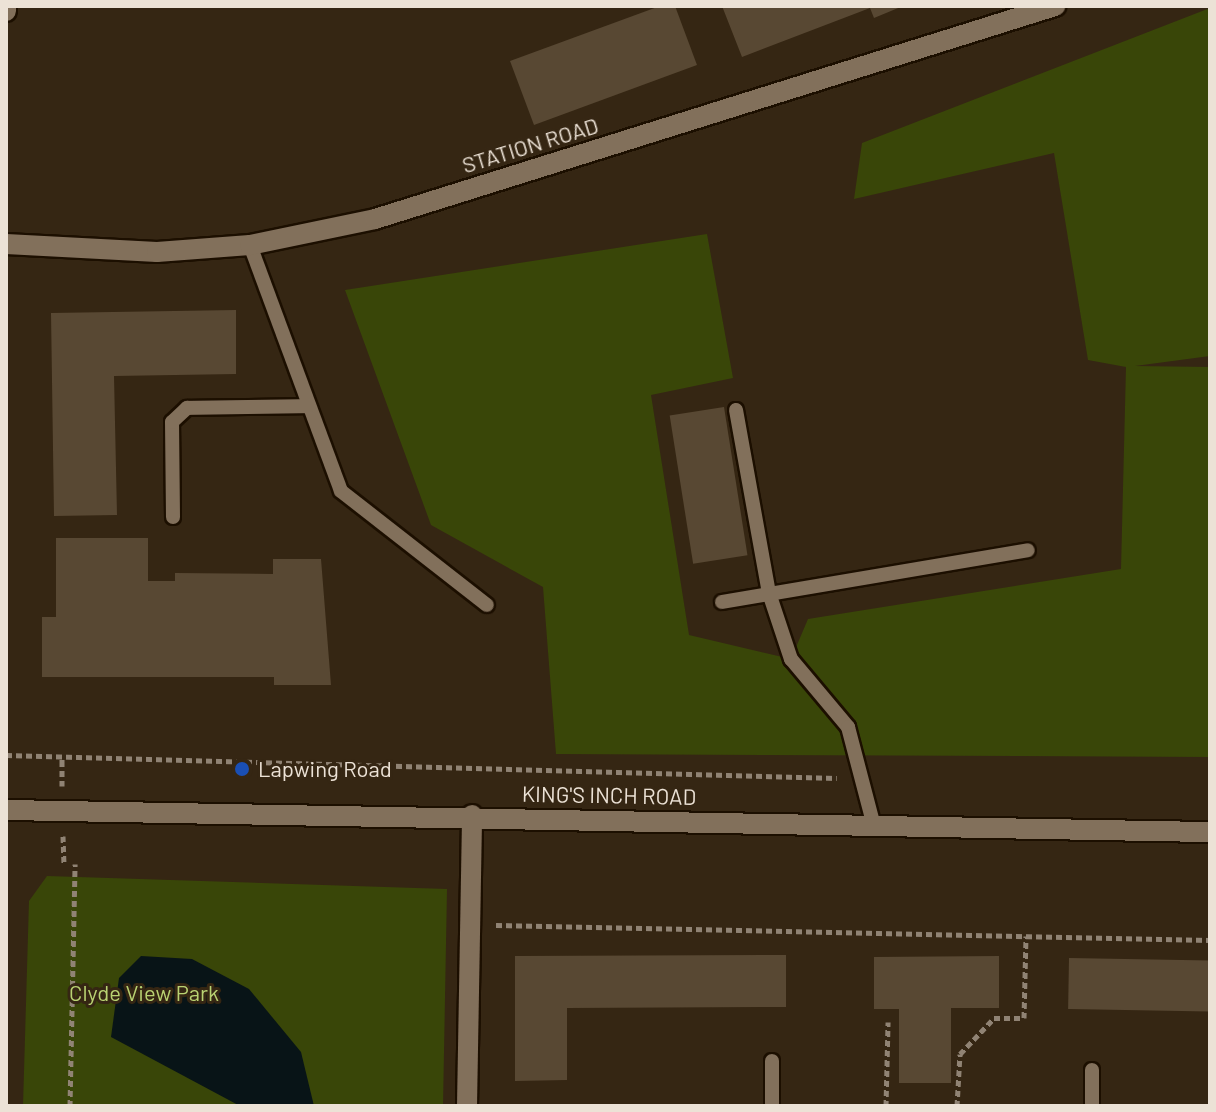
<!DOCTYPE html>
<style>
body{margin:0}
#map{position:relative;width:1216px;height:1112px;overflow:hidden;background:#352613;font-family:Barlow,sans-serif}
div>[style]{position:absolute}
.green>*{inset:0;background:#394608}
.water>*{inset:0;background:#081417}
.building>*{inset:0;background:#584833;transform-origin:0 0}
.path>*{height:5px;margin-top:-2.5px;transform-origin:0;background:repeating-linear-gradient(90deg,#908374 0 6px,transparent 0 10px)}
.roads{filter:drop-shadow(2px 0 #1c0f00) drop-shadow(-2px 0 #1c0f00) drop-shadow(0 2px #1c0f00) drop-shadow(0 -2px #1c0f00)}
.lane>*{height:14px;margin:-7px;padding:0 7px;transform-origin:7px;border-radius:7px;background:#82705b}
.street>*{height:20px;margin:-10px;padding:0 10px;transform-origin:10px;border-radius:10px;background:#82705b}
.secondary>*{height:20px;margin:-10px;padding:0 10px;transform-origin:10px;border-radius:10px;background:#82705b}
.dots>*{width:22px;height:22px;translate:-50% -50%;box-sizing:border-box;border:4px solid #352613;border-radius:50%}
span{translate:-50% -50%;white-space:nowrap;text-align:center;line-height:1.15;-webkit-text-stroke:6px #352613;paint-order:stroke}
.street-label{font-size:22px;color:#ece2d6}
.poi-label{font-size:22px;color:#ece2d6}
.left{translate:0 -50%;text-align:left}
.park-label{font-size:22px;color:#b9d272}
.frame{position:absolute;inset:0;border:8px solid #ece2d6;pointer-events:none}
</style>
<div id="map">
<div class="green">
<i style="clip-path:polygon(1210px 8px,1210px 356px,1135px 366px,1210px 367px,1210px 757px,556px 754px,543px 587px,431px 525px,345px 290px,707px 234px,733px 378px,651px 395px,689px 635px,791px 659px,808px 619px,1121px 569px,1126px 367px,1088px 360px,1054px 153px,854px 199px,862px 143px)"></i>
<i style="clip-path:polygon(47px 876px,447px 889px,443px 1106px,23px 1106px,29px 901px)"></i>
</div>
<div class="water">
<i style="clip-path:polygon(141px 956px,192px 959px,249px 989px,301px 1052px,314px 1106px,240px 1106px,111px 1037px,119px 978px)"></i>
</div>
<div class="building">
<i style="clip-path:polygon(660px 6px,675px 6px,697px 65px,534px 125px,510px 61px)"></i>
<i style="clip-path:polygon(722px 6px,903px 6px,874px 18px,870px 8px,742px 57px)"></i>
<i style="clip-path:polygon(236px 310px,236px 374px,114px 376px,117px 515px,54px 516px,51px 313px)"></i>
<i style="left:724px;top:407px;width:150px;height:55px;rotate:81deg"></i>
<i style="clip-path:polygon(56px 538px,148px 538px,148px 581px,175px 581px,175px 573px,273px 574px,273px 559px,321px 559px,331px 685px,274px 685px,274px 677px,42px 677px,42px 617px,56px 617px)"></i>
<i style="clip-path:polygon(786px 955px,786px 1007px,567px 1008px,567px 1080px,515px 1081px,515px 956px)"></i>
<i style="clip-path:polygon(999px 956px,999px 1008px,951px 1008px,951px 1083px,899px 1083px,899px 1009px,874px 1009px,874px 957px)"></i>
<i style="left:1069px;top:958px;width:141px;height:51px;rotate:1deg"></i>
</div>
<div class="path">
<i style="left:6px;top:755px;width:831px;rotate:1.59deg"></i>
<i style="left:62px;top:786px;width:29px;rotate:-90deg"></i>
<i style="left:63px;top:836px;width:27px;rotate:88deg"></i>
<i style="left:496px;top:925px;width:714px;rotate:1.2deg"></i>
<i style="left:70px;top:1106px;width:242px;rotate:-88.8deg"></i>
<i style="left:886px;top:1106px;width:84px;rotate:-88.6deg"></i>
<i style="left:957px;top:1106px;width:52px;rotate:-86.7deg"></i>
<i style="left:960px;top:1054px;width:50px;rotate:-46.6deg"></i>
<i style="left:994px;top:1018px;width:30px"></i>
<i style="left:1024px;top:1018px;width:82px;rotate:-88.6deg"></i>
</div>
<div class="roads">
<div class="lane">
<i style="left:250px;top:245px;width:262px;rotate:69.7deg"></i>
<i style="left:341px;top:491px;width:185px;rotate:38deg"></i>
<i style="left:736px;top:410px;width:186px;rotate:79.8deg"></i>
<i style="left:769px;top:593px;width:70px;rotate:71.6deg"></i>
<i style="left:791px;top:659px;width:89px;rotate:50deg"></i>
<i style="left:848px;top:727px;width:102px;rotate:75.3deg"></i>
<i style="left:173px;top:517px;width:95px;rotate:-90.6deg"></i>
<i style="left:172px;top:422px;width:21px;rotate:-43deg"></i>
<i style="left:187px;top:408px;width:122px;rotate:-0.9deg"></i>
<i style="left:722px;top:602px;width:310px;rotate:-9.6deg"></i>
<i style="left:772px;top:1061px;width:45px;rotate:90deg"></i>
<i style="left:1092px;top:1070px;width:36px;rotate:90deg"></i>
</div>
<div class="street">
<i style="left:6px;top:11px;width:5px;rotate:-90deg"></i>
<i style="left:6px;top:244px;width:151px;rotate:3deg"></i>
<i style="left:157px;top:252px;width:93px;rotate:-4.3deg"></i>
<i style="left:250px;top:245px;width:128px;rotate:-11.7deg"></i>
<i style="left:375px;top:219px;width:713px;rotate:-17.39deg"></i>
<i style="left:467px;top:1106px;width:291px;rotate:-89deg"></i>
</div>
<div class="secondary">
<i style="left:6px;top:810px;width:1204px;rotate:1.05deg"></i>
</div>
</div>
<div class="dots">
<i style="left:242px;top:769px;background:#1a4fb4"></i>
</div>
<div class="street-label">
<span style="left:530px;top:145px;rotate:-17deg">STATION ROAD</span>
<span style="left:609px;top:795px;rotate:1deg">KING'S INCH ROAD</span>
</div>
<div class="poi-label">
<span class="left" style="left:258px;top:769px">Lapwing Road</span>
</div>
<div class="park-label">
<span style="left:144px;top:993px">Clyde View Park</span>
</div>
<div class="frame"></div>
</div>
